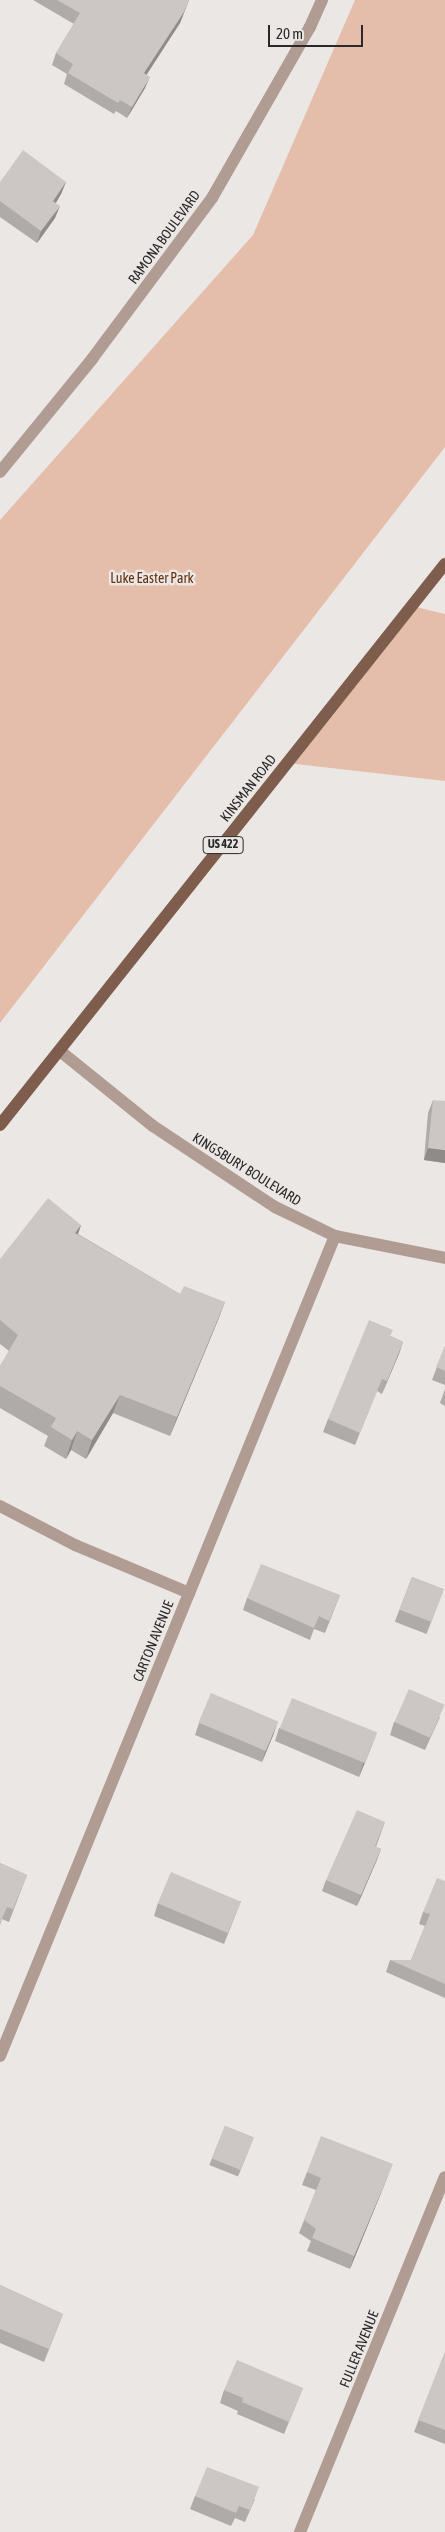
<!DOCTYPE html>
<style>
body{margin:0}
#map{position:relative;width:445px;height:2532px;overflow:hidden;background:#ebe7e4;font-family:"Asap Condensed",sans-serif}
div>[style]{position:absolute}
.green>*{inset:0;background:#e5beab}
.lane>*{height:12px;margin:-6px;padding:0 6px;transform-origin:6px;border-radius:6px;background:#b09c92}
.street>*{height:12px;margin:-6px;padding:0 6px;transform-origin:6px;border-radius:6px;background:#b09c92}
.primary>*{height:12px;margin:-6px;padding:0 6px;transform-origin:6px;border-radius:6px;background:#7f5d4c}
.wall>*{inset:0;background:#afaba9;transform-origin:0 0}
.shaded-wall>*{inset:0;background:#8f8b8a}
.building>*{inset:0;background:#ccc7c5;transform-origin:0 0}
span{translate:-50% -50%;white-space:nowrap;text-align:center;line-height:1.15;-webkit-text-stroke:5px #ebe7e4;paint-order:stroke}
.shield-label span{padding:1px 4px;background:#ebe7e4;border:1px solid;border-radius:4px;-webkit-text-stroke-width:0}
.shield-label{font-size:12px;color:#2a2828;font-weight:700}
.street-label{font-size:14px;color:#2a2828}
.park-label{font-size:14px;color:#67300f}
.scale{position:absolute;left:268px;top:25px;width:95px;height:22px;box-sizing:border-box;border:2px solid #2a2828;border-top:0;padding-left:6px;font-size:15px;line-height:18px;white-space:nowrap;color:#2a2828;-webkit-text-stroke:4px #ebe7e4;paint-order:stroke}
</style>
<div id="map">
<div class="green">
<i style="clip-path:polygon(355px 0,445px 0,445px 447px,0 1023px,0 520px,253px 235px)"></i>
<i style="clip-path:polygon(412px 606px,445px 614px,445px 781px,287px 763px)"></i>
</div>
<div class="lane">
<i style="left:0;top:1506px;width:85px;rotate:27.5deg"></i>
<i style="left:75px;top:1545px;width:124px;rotate:22.8deg"></i>
</div>
<div class="street">
<i style="left:0;top:472px;width:146px;rotate:-50.8deg"></i>
<i style="left:92px;top:359px;width:201px;rotate:-53.3deg"></i>
<i style="left:212px;top:198px;width:197px;rotate:-60.2deg"></i>
<i style="left:310px;top:27px;width:30px;rotate:-66deg"></i>
<i style="left:60px;top:1051px;width:119px;rotate:38.9deg"></i>
<i style="left:153px;top:1126px;width:146px;rotate:33.6deg"></i>
<i style="left:275px;top:1207px;width:67px;rotate:25.8deg"></i>
<i style="left:335px;top:1236px;width:112px;rotate:11.3deg"></i>
<i style="left:0;top:2056px;width:886px;rotate:-67.78deg"></i>
<i style="left:300px;top:2532px;width:383px;rotate:-67.8deg"></i>
</div>
<div class="primary">
<i style="left:0;top:1125px;width:716px;rotate:-51.58deg"></i>
</div>
<div class="wall">
<i style="clip-path:polygon(33px 0,189px 0,180px 23px,146px 75px,145px 88px,127px 118px,116px 111px,114px 114px,64px 84px,67px 74px,52px 65px,56px 53px,74px 24px)"></i>
<i style="clip-path:polygon(0 182px,66px 182px,61px 194px,56px 203px,55px 218px,37px 243px,0 217px)"></i>
<i style="clip-path:polygon(433px 1100px,445px 1163px,424px 1160px,428px 1113px)"></i>
<i style="clip-path:polygon(81px 1225px,78px 1234px,180px 1294px,225px 1302px,218px 1320px,170px 1436px,113px 1413px,86px 1459px,71px 1450px,66px 1459px,44px 1446px,48px 1436px,0 1408px,0 1366px,9px 1351px,0 1344px,0 1259px)"></i>
<i style="clip-path:polygon(391px 1336px,403px 1342px,382px 1394px,377px 1391px,355px 1445px,323px 1432px,328px 1419px)"></i>
<i style="clip-path:polygon(445px 1346px,445px 1385px,432px 1380px)"></i>
<i style="clip-path:polygon(445px 1389px,445px 1406px,440px 1403px)"></i>
<i style="left:412px;top:1577px;width:34px;height:48px;rotate:21deg"></i>
<i style="clip-path:polygon(340px 1595px,325px 1633px,314px 1629px,310px 1640px,243px 1610px,247px 1598px)"></i>
<i style="clip-path:polygon(440px 1717px,425px 1750px,390px 1735px,394px 1722px)"></i>
<i style="clip-path:polygon(199px 1723px,274px 1733px,262px 1762px,195px 1735px)"></i>
<i style="clip-path:polygon(279px 1728px,372px 1745px,359px 1777px,275px 1741px)"></i>
<i style="clip-path:polygon(385px 1822px,376px 1847px,381px 1849px,357px 1906px,322px 1891px,326px 1880px)"></i>
<i style="clip-path:polygon(0 1863px,27px 1875px,9px 1922px,2px 1919px,0 1925px)"></i>
<i style="clip-path:polygon(445px 1881px,445px 1998px,386px 1972px,390px 1960px,411px 1960px,425px 1926px,419px 1924px,423px 1912px)"></i>
<i style="clip-path:polygon(241px 1901px,224px 1944px,154px 1916px,158px 1903px)"></i>
<i style="left:225px;top:2126px;width:31px;height:42px;rotate:22deg"></i>
<i style="clip-path:polygon(307px 2172px,388px 2176px,350px 2269px,307px 2251px,311px 2241px,299px 2233px,316px 2190px,302px 2185px)"></i>
<i style="clip-path:polygon(0 2285px,63px 2314px,44px 2362px,0 2343px)"></i>
<i style="clip-path:polygon(445px 2352px,445px 2444px,414px 2432px)"></i>
<i style="clip-path:polygon(303px 2388px,284px 2434px,237px 2414px,238px 2411px,220px 2403px,224px 2390px)"></i>
<i style="clip-path:polygon(195px 2496px,255px 2499px,245px 2522px,235px 2518px,231px 2526px,190px 2509px)"></i>
</div>
<div class="shaded-wall">
<i style="clip-path:polygon(189px 0,180px 23px,140px 85px,144px 73px)"></i>
<i style="clip-path:polygon(150px 77px,145px 88px,127px 118px,132px 107px)"></i>
<i style="clip-path:polygon(66px 182px,61px 194px,49px 214px,53px 201px)"></i>
<i style="clip-path:polygon(60px 206px,55px 218px,37px 243px,41px 231px)"></i>
<i style="clip-path:polygon(428px 1148px,445px 1150px,445px 1163px,424px 1160px)"></i>
<i style="clip-path:polygon(81px 1225px,75px 1243px,75px 1233px)"></i>
<i style="clip-path:polygon(225px 1302px,218px 1320px,170px 1436px,177px 1417px)"></i>
<i style="clip-path:polygon(403px 1342px,399px 1354px,382px 1394px,387px 1381px)"></i>
<i style="clip-path:polygon(120px 1395px,113px 1413px,86px 1459px,92px 1440px)"></i>
<i style="clip-path:polygon(77px 1431px,71px 1450px,66px 1459px,72px 1440px)"></i>
<i style="clip-path:polygon(278px 1721px,274px 1733px,262px 1762px,266px 1749px)"></i>
<i style="clip-path:polygon(377px 1732px,372px 1745px,359px 1777px,363px 1764px)"></i>
<i style="clip-path:polygon(381px 1849px,377px 1860px,357px 1906px,361px 1895px)"></i>
<i style="clip-path:polygon(393px 2164px,388px 2176px,350px 2269px,354px 2256px)"></i>
</div>
<div class="building">
<i style="clip-path:polygon(57px 0,189px 0,184px 12px,144px 73px,150px 77px,132px 107px,120px 100px,118px 103px,68px 73px,73px 64px,56px 53px,80px 13px)"></i>
<i style="clip-path:polygon(23px 150px,66px 182px,53px 201px,60px 206px,41px 231px,0 201px,0 182px)"></i>
<i style="clip-path:polygon(433px 1100px,445px 1101px,445px 1150px,428px 1148px)"></i>
<i style="clip-path:polygon(48px 1198px,81px 1225px,75px 1233px,180px 1294px,184px 1286px,225px 1302px,177px 1417px,120px 1395px,92px 1440px,77px 1431px,72px 1440px,51px 1427px,56px 1418px,0 1386px,0 1366px,18px 1335px,0 1320px,0 1259px)"></i>
<i style="clip-path:polygon(369px 1320px,393px 1330px,390px 1336px,403px 1342px,387px 1381px,382px 1379px,360px 1433px,328px 1419px)"></i>
<i style="clip-path:polygon(445px 1346px,445px 1371px,436px 1367px)"></i>
<i style="clip-path:polygon(261px 1564px,340px 1595px,329px 1621px,319px 1616px,314px 1628px,247px 1598px)"></i>
<i style="left:412px;top:1577px;width:34px;height:35px;rotate:21deg"></i>
<i style="left:409px;top:1689px;width:39px;height:36px;rotate:24deg"></i>
<i style="left:211px;top:1693px;width:73px;height:32px;rotate:23deg"></i>
<i style="left:292px;top:1698px;width:92px;height:33px;rotate:22deg"></i>
<i style="clip-path:polygon(357px 1810px,385px 1822px,375px 1846px,381px 1849px,361px 1895px,326px 1880px)"></i>
<i style="clip-path:polygon(0 1863px,27px 1875px,13px 1909px,7px 1907px,0 1923px)"></i>
<i style="left:171px;top:1872px;width:76px;height:34px;rotate:23deg"></i>
<i style="clip-path:polygon(437px 1878px,445px 1881px,445px 1984px,390px 1960px,411px 1960px,430px 1914px,423px 1912px)"></i>
<i style="left:225px;top:2126px;width:31px;height:35px;rotate:22deg"></i>
<i style="clip-path:polygon(321px 2136px,393px 2164px,354px 2256px,312px 2238px,316px 2229px,304px 2220px,321px 2178px,307px 2172px)"></i>
<i style="clip-path:polygon(0 2285px,63px 2314px,49px 2349px,0 2329px)"></i>
<i style="clip-path:polygon(445px 2352px,445px 2430px,418px 2420px)"></i>
<i style="clip-path:polygon(237px 2360px,303px 2388px,289px 2422px,242px 2402px,243px 2398px,224px 2390px)"></i>
<i style="clip-path:polygon(207px 2467px,259px 2487px,250px 2510px,239px 2506px,236px 2513px,195px 2496px)"></i>
</div>
<div class="shield-label">
<span style="left:223px;top:845px">US 422</span>
</div>
<div class="street-label">
<span style="left:164px;top:237px;rotate:-54deg">RAMONA BOULEVARD</span>
<span style="left:248px;top:788px;rotate:-52deg">KINSMAN ROAD</span>
<span style="left:247px;top:1169px;rotate:32deg">KINGSBURY BOULEVARD</span>
<span style="left:153px;top:1641px;rotate:-68deg">CARTON AVENUE</span>
<span style="left:359px;top:2349px;rotate:-68deg">FULLER AVENUE</span>
</div>
<div class="park-label">
<span style="left:152px;top:578px">Luke Easter Park</span>
</div>
<div class="scale">20 m</div>
</div>
